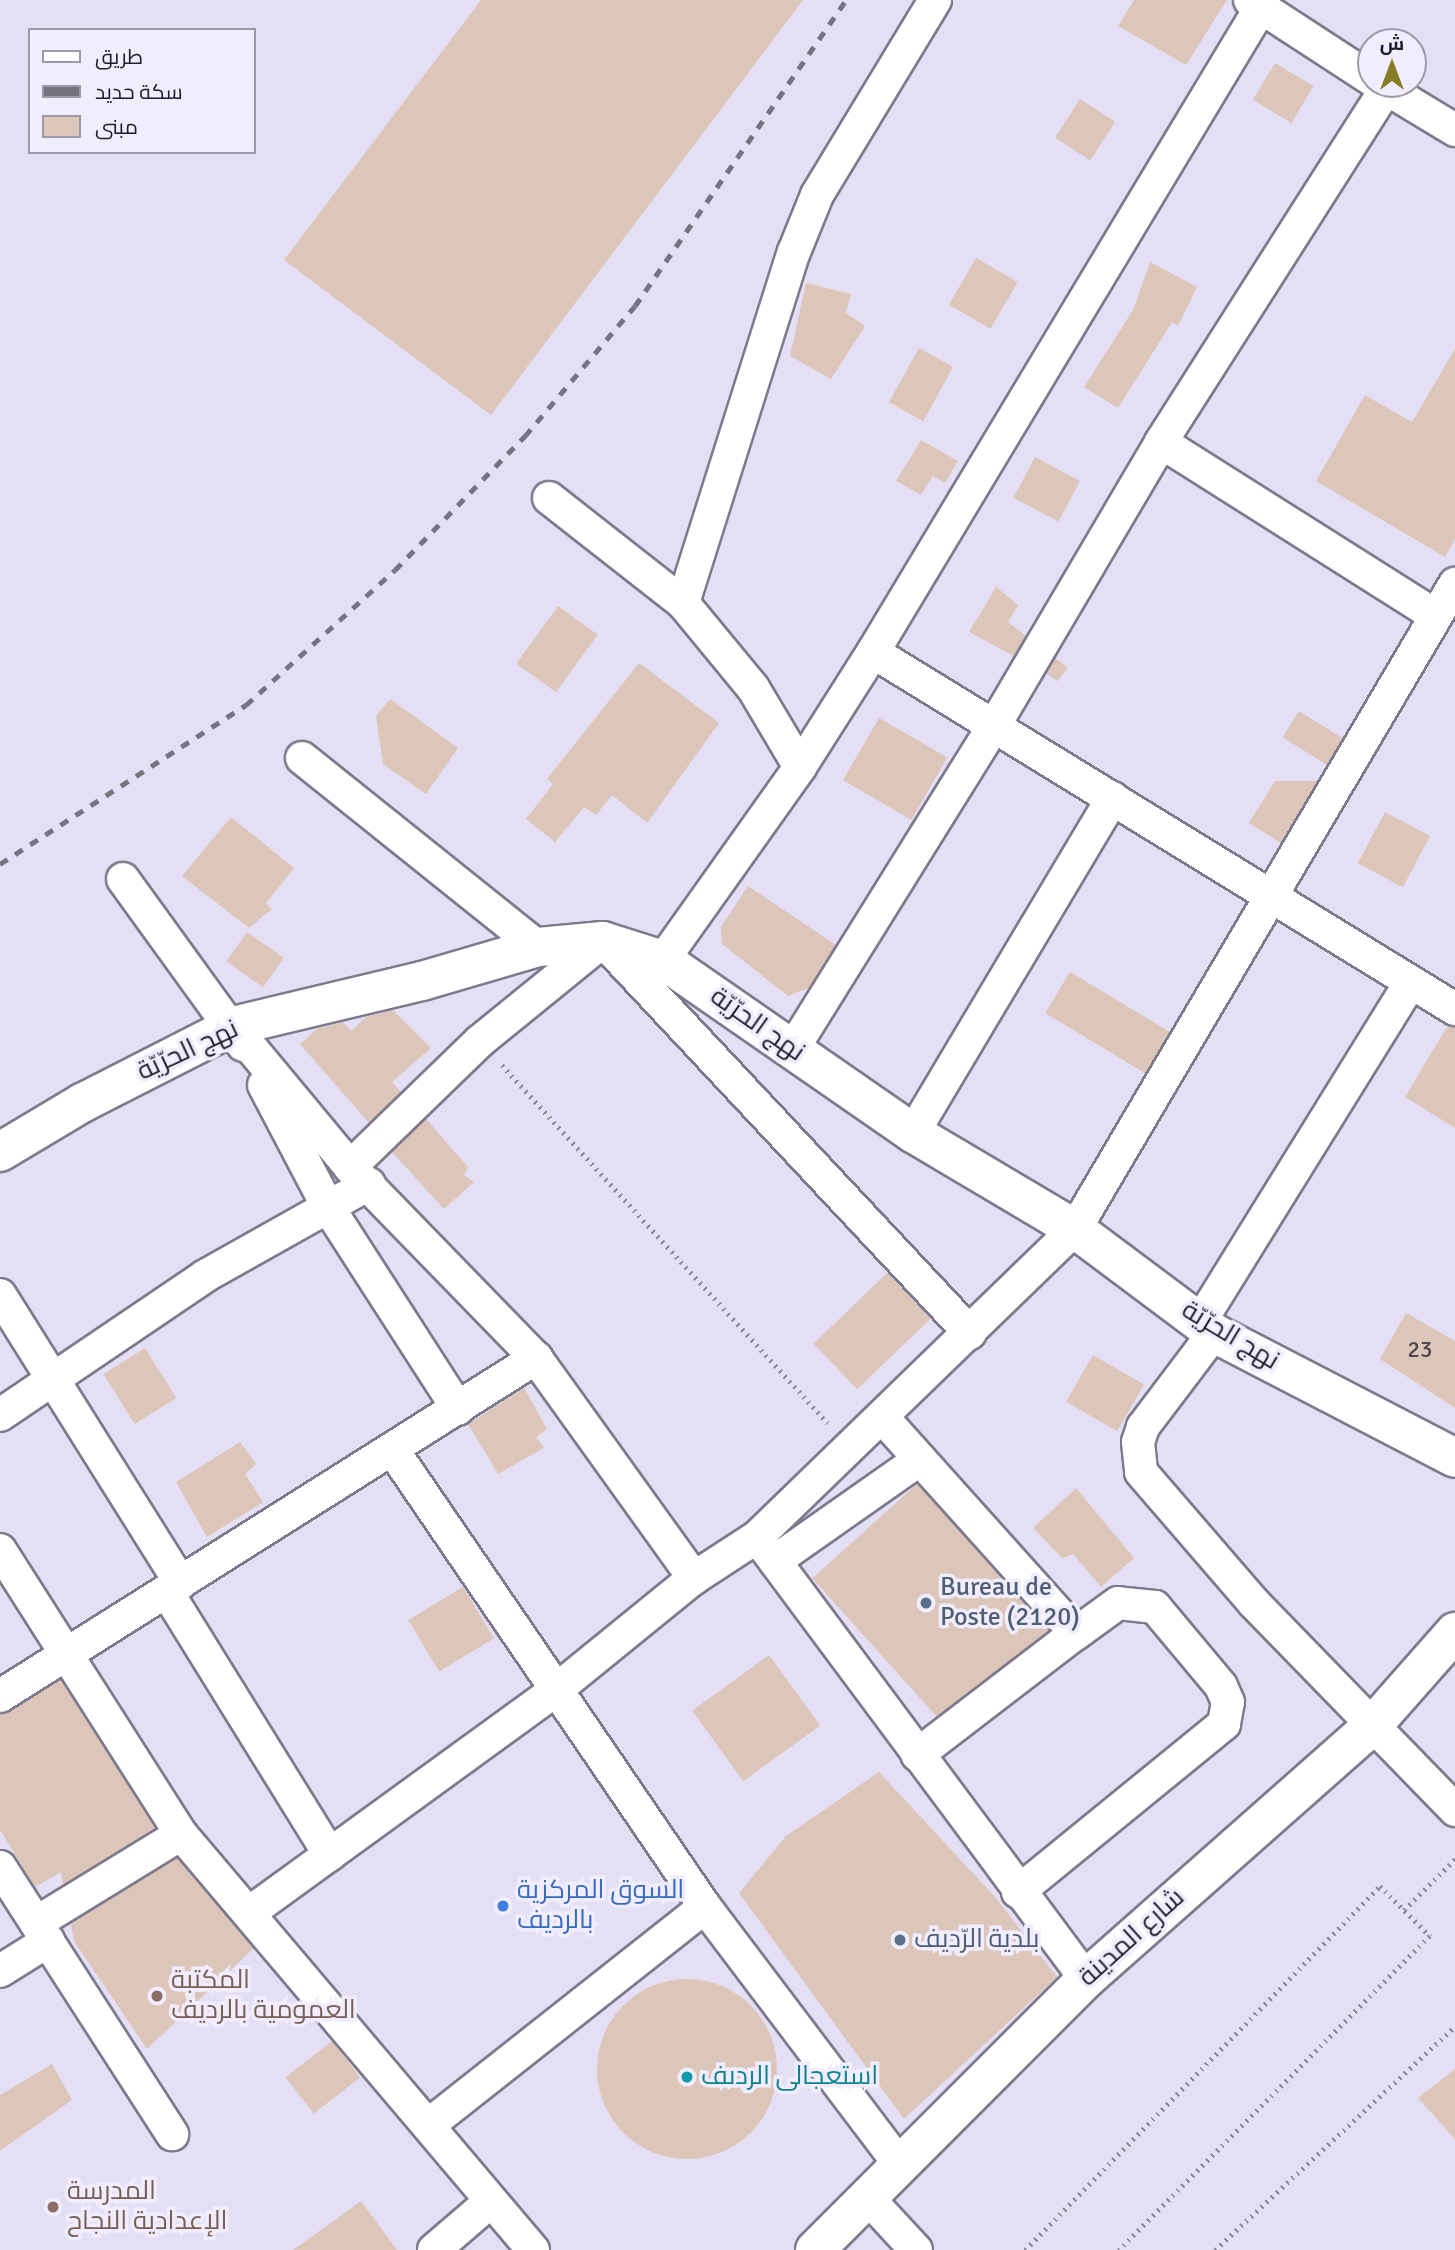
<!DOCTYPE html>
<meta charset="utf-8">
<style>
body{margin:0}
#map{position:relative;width:1455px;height:2250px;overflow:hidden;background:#e5dff5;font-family:Signika,Cairo,sans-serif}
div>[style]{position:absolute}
.building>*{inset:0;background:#dcc6ba;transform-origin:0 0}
.round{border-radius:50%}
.path>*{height:4.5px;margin-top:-2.25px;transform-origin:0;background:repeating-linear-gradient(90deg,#8e8a9a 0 2px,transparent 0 7px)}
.roads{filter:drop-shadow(2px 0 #7e798c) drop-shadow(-2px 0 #7e798c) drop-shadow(0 2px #7e798c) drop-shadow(0 -2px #7e798c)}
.minor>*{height:32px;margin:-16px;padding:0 16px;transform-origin:16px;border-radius:16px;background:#fff}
.tertiary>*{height:38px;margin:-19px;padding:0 19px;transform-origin:19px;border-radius:19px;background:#fff}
.rail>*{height:5px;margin-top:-2.5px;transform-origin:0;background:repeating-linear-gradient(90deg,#767381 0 9px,transparent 0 18px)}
.dots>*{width:19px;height:19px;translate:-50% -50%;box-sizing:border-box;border:4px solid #f1edff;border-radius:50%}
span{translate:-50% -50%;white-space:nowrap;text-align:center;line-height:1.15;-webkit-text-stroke:7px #f1edff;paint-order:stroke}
.number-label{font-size:23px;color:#4e464a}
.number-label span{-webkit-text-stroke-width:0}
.street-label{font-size:26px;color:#1e1c24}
.service-label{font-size:26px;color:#4e5e75}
.left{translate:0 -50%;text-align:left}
.shop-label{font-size:26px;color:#366cbe}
.education-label{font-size:26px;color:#785e54}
.culture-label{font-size:26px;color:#0d838f}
.legend{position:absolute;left:28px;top:28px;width:228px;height:126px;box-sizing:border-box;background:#f1edff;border:2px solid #9d99a7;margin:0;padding:9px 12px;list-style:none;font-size:21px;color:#1e1c24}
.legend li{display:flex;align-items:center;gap:14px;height:35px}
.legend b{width:35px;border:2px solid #9d99a7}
.north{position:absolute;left:1357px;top:28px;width:70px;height:70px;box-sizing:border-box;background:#f1edff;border:2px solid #9d99a7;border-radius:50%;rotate:0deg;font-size:19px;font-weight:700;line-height:28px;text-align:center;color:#1e1c24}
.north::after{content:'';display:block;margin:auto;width:24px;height:32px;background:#887d23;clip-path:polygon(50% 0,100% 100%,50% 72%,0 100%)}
</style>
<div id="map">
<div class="building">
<i style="clip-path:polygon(481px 0,803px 0,491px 415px,284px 260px)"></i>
<i style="clip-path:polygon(1134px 0,1227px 0,1186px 65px,1118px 26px)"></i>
<i style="left:1275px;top:63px;width:45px;height:43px;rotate:31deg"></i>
<i style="left:1080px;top:99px;width:42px;height:46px;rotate:33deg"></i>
<i style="left:976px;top:258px;width:48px;height:54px;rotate:30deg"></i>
<i style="clip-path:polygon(1150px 262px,1197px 287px,1178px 326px,1172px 322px,1118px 408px,1084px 387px,1133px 310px)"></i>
<i style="clip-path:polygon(806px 283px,851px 294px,846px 313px,865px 326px,831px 379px,790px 356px)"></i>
<i style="left:919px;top:348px;width:39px;height:62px;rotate:29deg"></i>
<i style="clip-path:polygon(1455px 349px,1455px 539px,1445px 557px,1316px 481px,1365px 395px,1412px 422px)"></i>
<i style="clip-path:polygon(921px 440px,958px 461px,945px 483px,933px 476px,921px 495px,896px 481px)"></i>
<i style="left:1035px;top:457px;width:51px;height:46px;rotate:28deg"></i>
<i style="clip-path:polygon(996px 587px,1018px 605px,1008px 622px,1026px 636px,1014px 656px,969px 632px)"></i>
<i style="left:558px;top:606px;width:49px;height:71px;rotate:36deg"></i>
<i style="left:1055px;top:658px;width:16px;height:17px;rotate:38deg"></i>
<i style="clip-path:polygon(639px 663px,719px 723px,647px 823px,612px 795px,596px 815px,584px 807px,555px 842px,526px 819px,553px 784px,547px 779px)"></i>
<i style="clip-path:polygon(390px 699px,458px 748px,426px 794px,383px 764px,376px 716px)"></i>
<i style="left:1299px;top:711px;width:52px;height:31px;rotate:32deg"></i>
<i style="left:879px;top:718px;width:79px;height:72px;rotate:30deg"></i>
<i style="clip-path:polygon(1275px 781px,1318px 781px,1281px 843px,1249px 823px)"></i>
<i style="left:1385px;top:812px;width:51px;height:58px;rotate:28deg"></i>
<i style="clip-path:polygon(231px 817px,294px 868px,266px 903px,272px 909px,249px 928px,182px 876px)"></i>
<i style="clip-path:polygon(748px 886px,836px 945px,809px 988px,788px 996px,722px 944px,721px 927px)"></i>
<i style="left:247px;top:932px;width:45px;height:36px;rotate:35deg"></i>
<i style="left:1070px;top:972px;width:117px;height:48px;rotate:31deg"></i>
<i style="clip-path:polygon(393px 1010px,431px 1048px,392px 1082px,401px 1092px,369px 1123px,300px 1044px,317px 1029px,343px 1022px,351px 1031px,366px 1017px)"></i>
<i style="clip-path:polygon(1448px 1025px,1455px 1027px,1455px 1128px,1405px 1097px)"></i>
<i style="clip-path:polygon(426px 1119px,468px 1167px,464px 1175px,474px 1182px,444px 1209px,392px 1152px)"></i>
<i style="left:887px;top:1273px;width:63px;height:102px;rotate:46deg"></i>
<i style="clip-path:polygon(1406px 1313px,1455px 1341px,1455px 1408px,1380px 1359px)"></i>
<i style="left:145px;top:1348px;width:59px;height:49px;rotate:58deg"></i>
<i style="left:1093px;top:1355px;width:59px;height:54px;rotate:30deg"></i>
<i style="clip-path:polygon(524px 1388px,547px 1429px,536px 1437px,544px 1448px,498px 1474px,468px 1424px)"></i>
<i style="clip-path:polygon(240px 1442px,256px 1464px,245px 1474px,263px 1502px,207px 1537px,176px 1482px)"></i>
<i style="left:917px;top:1484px;width:198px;height:141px;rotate:48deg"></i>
<i style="clip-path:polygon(1076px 1488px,1134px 1558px,1101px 1587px,1073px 1554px,1062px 1558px,1033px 1528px)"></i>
<i style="left:463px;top:1587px;width:60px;height:64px;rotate:59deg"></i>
<i style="left:769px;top:1655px;width:87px;height:95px;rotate:54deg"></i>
<i style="clip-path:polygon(61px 1679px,155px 1828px,63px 1885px,61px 1872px,35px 1887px,0 1830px,0 1714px)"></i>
<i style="clip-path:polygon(879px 1772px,996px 1898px,1057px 1977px,904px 2119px,739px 1893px,786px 1836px)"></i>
<i style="clip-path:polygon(177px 1858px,254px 1948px,147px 2049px,74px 1941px,71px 1923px)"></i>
<i class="round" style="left:597px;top:1979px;width:180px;height:180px"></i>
<i style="left:332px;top:2041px;width:46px;height:59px;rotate:52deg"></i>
<i style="clip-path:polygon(52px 2064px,72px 2100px,0 2151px,0 2095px)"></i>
<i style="clip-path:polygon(1455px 2069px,1455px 2139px,1418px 2098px)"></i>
<i style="clip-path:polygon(361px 2201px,397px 2250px,293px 2250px)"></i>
</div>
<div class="path">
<i style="left:502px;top:1065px;width:484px;rotate:47.7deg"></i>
<i style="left:1404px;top:1910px;width:72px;rotate:-45deg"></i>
<i style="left:1025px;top:2250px;width:508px;rotate:-45.72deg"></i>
<i style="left:1380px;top:1886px;width:71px;rotate:45deg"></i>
<i style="left:1430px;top:1936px;width:442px;rotate:134.7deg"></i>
<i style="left:1215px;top:2250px;width:328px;rotate:-43deg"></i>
</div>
<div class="roads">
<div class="minor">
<i style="left:1250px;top:0;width:145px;rotate:33.1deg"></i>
<i style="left:1379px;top:84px;width:89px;rotate:31.2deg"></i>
<i style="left:1161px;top:442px;width:324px;rotate:32.3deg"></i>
<i style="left:549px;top:498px;width:170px;rotate:38.1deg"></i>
<i style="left:873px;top:652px;width:683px;rotate:31.53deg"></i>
<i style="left:302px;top:758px;width:302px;rotate:38.7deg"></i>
<i style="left:800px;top:767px;width:92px;rotate:-120.7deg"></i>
<i style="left:753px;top:688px;width:110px;rotate:-129.5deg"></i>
<i style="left:683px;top:603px;width:368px;rotate:-72.5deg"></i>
<i style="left:794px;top:252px;width:61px;rotate:-68deg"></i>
<i style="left:817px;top:195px;width:228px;rotate:-58.8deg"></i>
<i style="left:123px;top:879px;width:205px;rotate:54.1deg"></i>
<i style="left:663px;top:960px;width:237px;rotate:-54.6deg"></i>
<i style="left:800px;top:767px;width:136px;rotate:-57.6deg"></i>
<i style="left:873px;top:652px;width:753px;rotate:-58.97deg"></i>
<i style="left:233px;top:1026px;width:183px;rotate:50.3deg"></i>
<i style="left:350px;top:1167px;width:267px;rotate:45.8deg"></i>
<i style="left:536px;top:1358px;width:271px;rotate:54.3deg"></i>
<i style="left:792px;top:1050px;width:382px;rotate:-58.1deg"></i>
<i style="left:994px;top:726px;width:329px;rotate:-59.5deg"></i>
<i style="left:1161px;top:442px;width:419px;rotate:-57.5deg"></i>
<i style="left:264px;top:1085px;width:138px;rotate:62.3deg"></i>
<i style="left:328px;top:1207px;width:240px;rotate:57.2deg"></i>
<i style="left:913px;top:1133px;width:390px;rotate:-59.2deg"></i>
<i style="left:350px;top:1167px;width:181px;rotate:-44.1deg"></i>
<i style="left:480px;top:1041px;width:159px;rotate:-39.1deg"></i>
<i style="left:603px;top:941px;width:537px;rotate:46.89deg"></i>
<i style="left:0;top:1295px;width:340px;rotate:57.9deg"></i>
<i style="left:1200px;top:1322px;width:400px;rotate:-58.2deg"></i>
<i style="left:1214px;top:1333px;width:118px;rotate:127.1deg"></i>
<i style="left:1143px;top:1427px;width:16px;rotate:108deg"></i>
<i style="left:1138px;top:1442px;width:30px;rotate:84deg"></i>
<i style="left:1141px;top:1472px;width:173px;rotate:49.2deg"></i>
<i style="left:1254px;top:1603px;width:289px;rotate:45.8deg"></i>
<i style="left:0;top:1415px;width:248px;rotate:-34.1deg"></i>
<i style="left:205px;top:1276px;width:188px;rotate:-29.3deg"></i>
<i style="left:883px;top:1418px;width:289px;rotate:48.1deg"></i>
<i style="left:1076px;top:1633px;width:200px;rotate:142.5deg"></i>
<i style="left:392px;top:1449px;width:555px;rotate:55.65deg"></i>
<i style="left:705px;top:1907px;width:323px;rotate:52.9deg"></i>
<i style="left:757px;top:1537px;width:551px;rotate:53.34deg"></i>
<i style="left:0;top:1550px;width:337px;rotate:57.5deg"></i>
<i style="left:181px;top:1834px;width:545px;rotate:49.76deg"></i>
<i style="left:775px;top:1561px;width:177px;rotate:-35.1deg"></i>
<i style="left:167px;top:1592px;width:309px;rotate:58.2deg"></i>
<i style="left:0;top:1696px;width:634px;rotate:-32.24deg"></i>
<i style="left:0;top:1867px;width:318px;rotate:57.2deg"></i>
<i style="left:1018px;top:1892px;width:266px;rotate:-39.2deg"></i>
<i style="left:1224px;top:1724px;width:22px;rotate:-80deg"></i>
<i style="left:1228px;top:1702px;width:17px;rotate:-114deg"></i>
<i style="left:1221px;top:1686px;width:103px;rotate:-129.9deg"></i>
<i style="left:1155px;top:1607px;width:37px;rotate:-174deg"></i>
<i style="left:1118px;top:1603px;width:54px;rotate:144deg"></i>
<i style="left:249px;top:1913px;width:379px;rotate:-36deg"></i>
<i style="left:556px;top:1690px;width:178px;rotate:-39.1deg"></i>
<i style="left:694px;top:1578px;width:75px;rotate:-33.1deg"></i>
<i style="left:757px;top:1537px;width:443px;rotate:-44.1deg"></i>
<i style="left:1075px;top:1229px;width:749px;rotate:-59.5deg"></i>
<i style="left:36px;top:1923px;width:170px;rotate:-31.5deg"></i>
<i style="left:0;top:1971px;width:57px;rotate:-32deg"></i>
<i style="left:430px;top:2124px;width:350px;rotate:-38.3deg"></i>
<i style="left:867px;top:2197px;width:72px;rotate:47.2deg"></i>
<i style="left:434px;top:2250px;width:75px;rotate:-40.7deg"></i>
</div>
<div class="tertiary">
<i style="left:0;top:1152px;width:96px;rotate:-30.9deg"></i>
<i style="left:82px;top:1103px;width:169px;rotate:-27deg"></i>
<i style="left:233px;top:1026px;width:194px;rotate:-13.4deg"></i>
<i style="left:422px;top:981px;width:121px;rotate:-16.3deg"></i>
<i style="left:538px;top:947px;width:65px;rotate:-5.3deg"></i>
<i style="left:603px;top:941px;width:63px;rotate:17.6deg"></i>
<i style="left:663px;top:960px;width:304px;rotate:34.7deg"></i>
<i style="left:913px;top:1133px;width:188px;rotate:30.7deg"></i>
<i style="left:1075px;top:1229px;width:174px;rotate:36.8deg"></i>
<i style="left:1214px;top:1333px;width:271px;rotate:27.4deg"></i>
<i style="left:815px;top:2250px;width:383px;rotate:-45deg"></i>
<i style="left:1086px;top:1979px;width:383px;rotate:-41.5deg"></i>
<i style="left:1373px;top:1725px;width:124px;rotate:-48.6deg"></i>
</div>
</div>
<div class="rail">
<i style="left:0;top:864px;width:293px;rotate:-32.9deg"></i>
<i style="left:246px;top:705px;width:201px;rotate:-42.2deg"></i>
<i style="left:395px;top:570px;width:187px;rotate:-45.9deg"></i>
<i style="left:525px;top:436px;width:170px;rotate:-49.8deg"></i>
<i style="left:635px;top:306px;width:372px;rotate:-55.4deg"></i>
</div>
<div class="dots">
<i style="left:926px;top:1603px;background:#5c6f8a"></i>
<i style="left:503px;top:1906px;background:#3f7fe0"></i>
<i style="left:900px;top:1940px;background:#5c6f8a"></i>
<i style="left:157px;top:1996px;background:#8d6e63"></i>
<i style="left:687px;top:2077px;background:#0f9aa8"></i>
<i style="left:53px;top:2207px;background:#8d6e63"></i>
</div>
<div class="number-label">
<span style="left:1420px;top:1350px">23</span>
</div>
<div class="street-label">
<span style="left:757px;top:1025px;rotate:35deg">نهج الحرّيّة</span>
<span style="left:188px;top:1051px;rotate:-25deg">نهج الحرّيّة</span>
<span style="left:1230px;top:1336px;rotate:31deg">نهج الحرّيّة</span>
<span style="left:1132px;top:1938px;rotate:-42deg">شارع المدينة</span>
</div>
<div class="service-label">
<span class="left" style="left:940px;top:1603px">Bureau de<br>Poste (2120)</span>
<span class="left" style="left:914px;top:1940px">بلدية الرّديف</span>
</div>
<div class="shop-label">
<span class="left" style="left:517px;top:1906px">السوق المركزية<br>بالرديف</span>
</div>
<div class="education-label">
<span class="left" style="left:171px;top:1996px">المكتبة<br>العمومية بالرديف</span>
<span class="left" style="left:67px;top:2207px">المدرسة<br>الإعدادية النجاح</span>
</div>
<div class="culture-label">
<span class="left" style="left:701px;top:2077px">استعجالى الردىف</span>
</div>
<ul class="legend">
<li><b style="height:9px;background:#fff"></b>طريق</li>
<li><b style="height:9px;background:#767381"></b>سكة حديد</li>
<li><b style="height:19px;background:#dcc6ba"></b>مبنى</li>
</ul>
<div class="north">ش</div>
</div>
